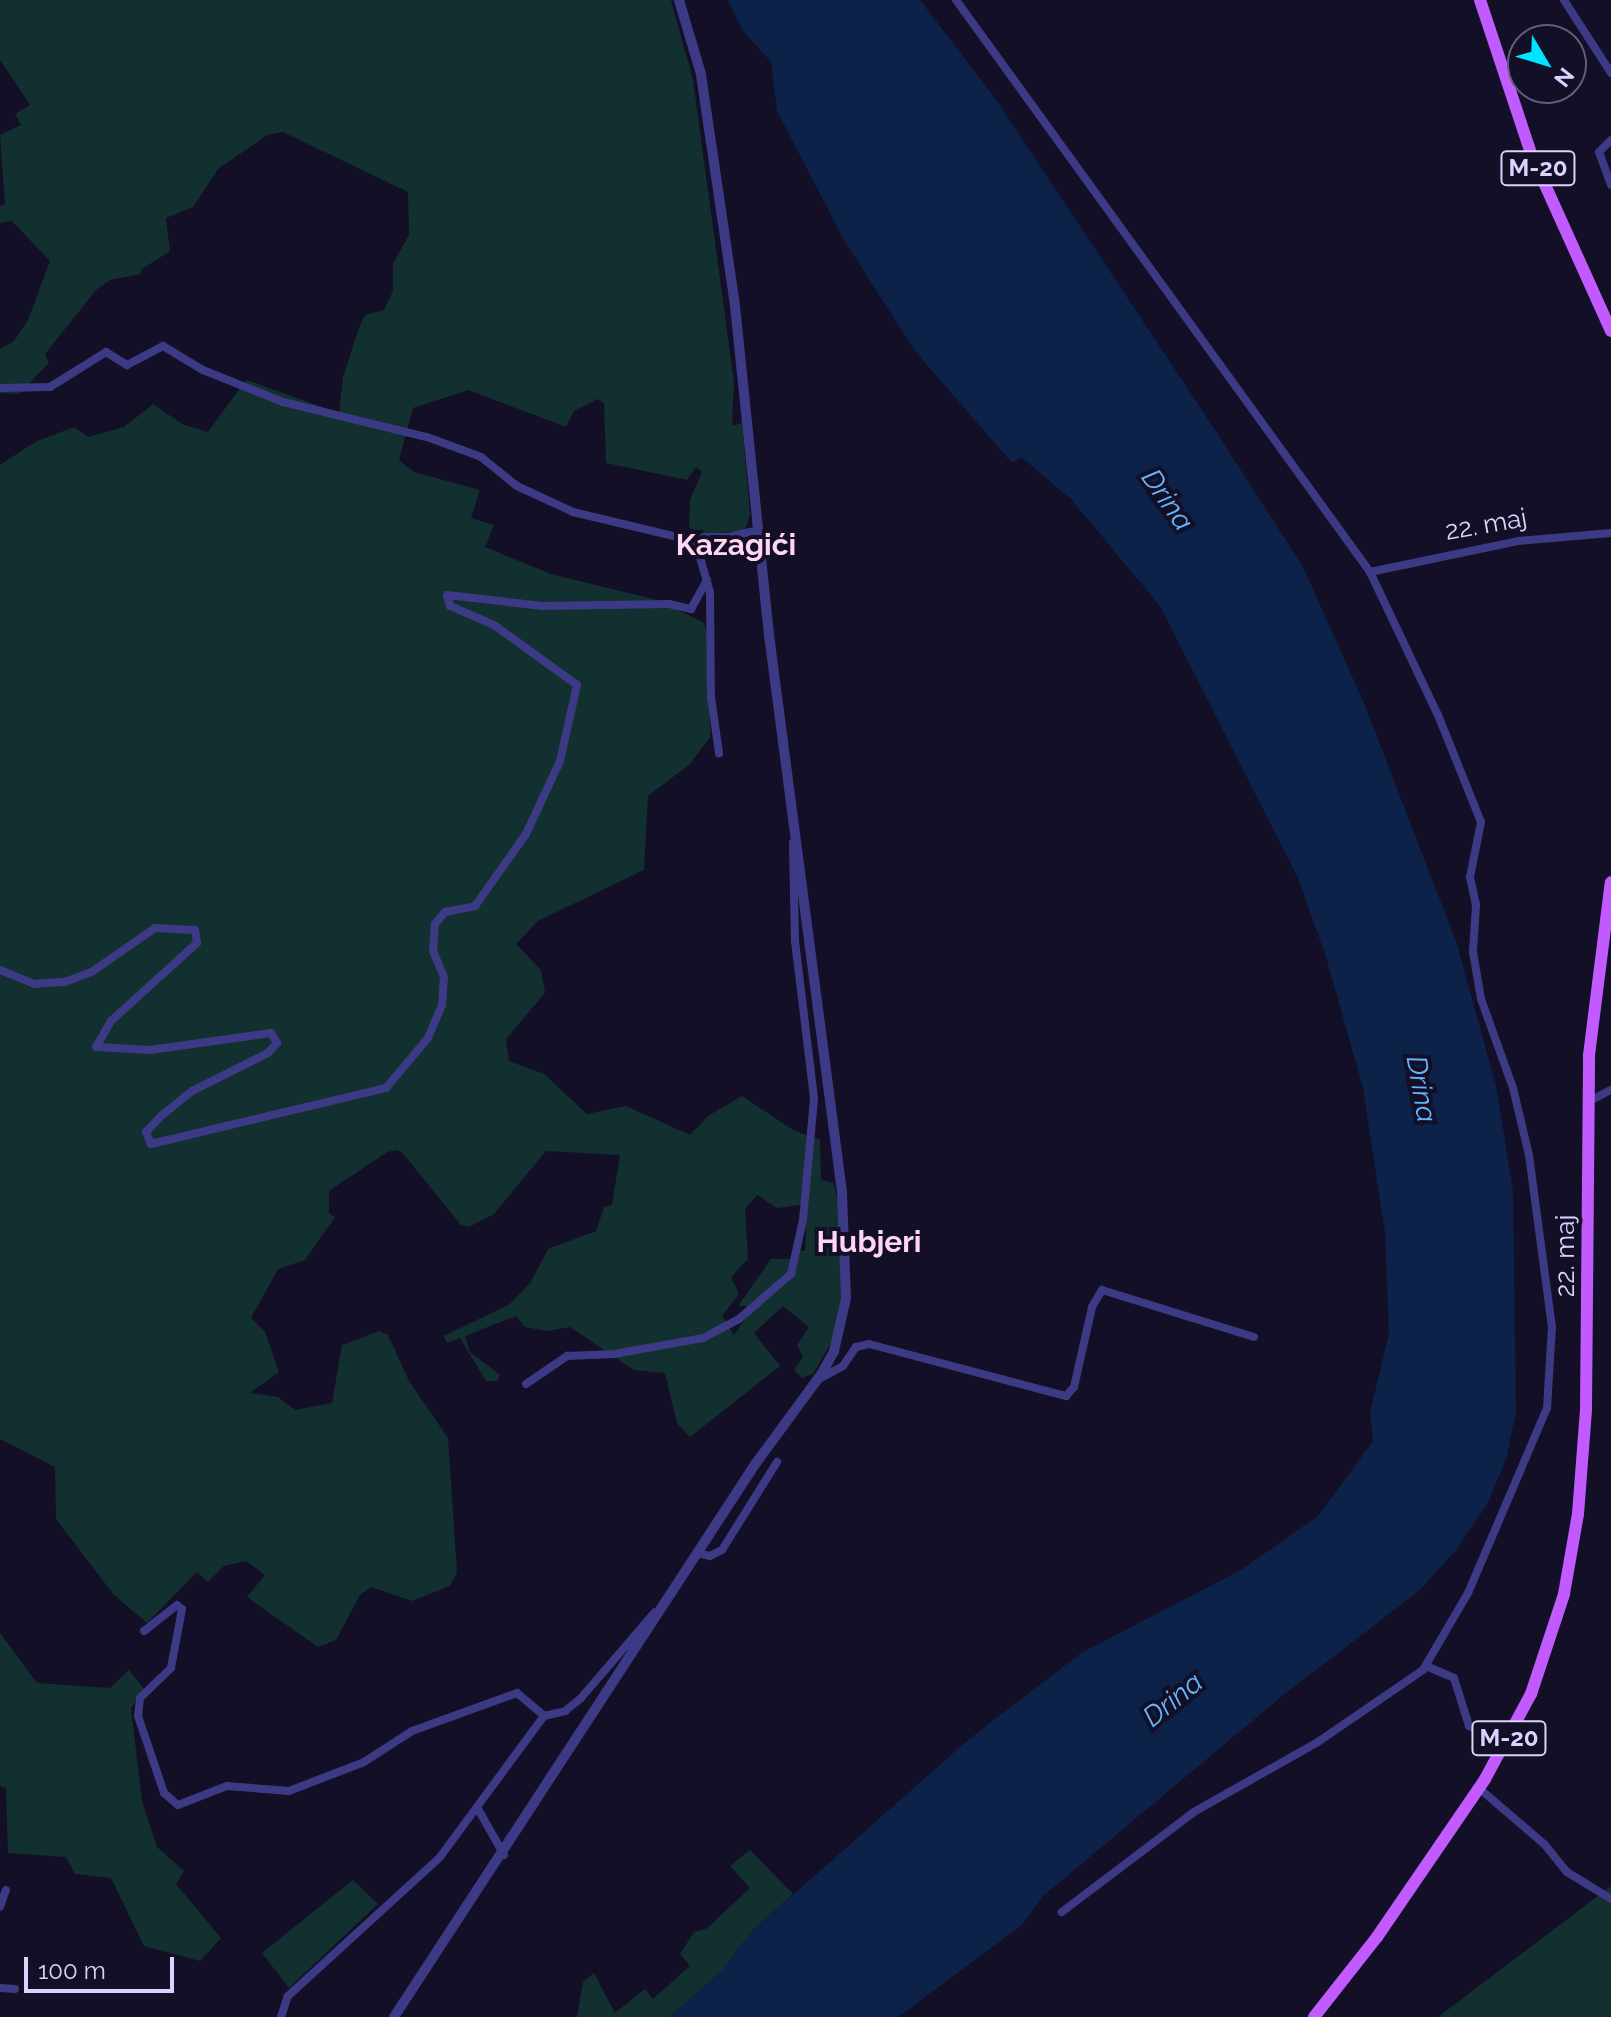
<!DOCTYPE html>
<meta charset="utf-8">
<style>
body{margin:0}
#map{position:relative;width:1611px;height:2017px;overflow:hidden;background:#130f26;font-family:Raleway,sans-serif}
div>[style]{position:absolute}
.green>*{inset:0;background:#12302f}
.water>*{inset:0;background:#0c2248}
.minor>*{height:8px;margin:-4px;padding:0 4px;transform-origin:4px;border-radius:4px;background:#3d3a85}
.tertiary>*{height:10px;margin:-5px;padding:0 5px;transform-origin:5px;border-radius:5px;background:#3d3a85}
.primary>*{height:12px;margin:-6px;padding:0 6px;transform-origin:6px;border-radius:6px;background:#c25bff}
span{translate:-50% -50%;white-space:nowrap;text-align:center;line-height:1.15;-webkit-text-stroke:8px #130f26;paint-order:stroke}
.shield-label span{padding:2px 6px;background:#130f26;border:2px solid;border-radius:6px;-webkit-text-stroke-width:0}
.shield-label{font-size:24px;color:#d9d4ff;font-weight:700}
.street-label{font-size:26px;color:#d9d4ff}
.water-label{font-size:28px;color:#62b6ff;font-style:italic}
.quarter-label{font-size:30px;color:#ffd6f0;font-weight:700}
.north{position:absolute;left:1507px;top:24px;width:80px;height:80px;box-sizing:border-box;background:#130f26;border:2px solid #625e7d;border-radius:50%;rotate:128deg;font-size:22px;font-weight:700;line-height:32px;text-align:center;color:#d9d4ff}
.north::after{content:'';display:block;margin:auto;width:28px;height:36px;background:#00e5ff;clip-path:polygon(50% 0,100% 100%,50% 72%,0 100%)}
.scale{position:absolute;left:24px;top:1957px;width:150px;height:36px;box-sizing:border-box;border:4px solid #d9d4ff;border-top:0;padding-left:10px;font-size:24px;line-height:28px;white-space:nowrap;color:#d9d4ff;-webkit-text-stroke:6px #130f26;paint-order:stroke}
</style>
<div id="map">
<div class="green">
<i style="clip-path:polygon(evenodd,0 0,671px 0,693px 80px,734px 382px,732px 426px,742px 423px,750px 515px,745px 530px,709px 534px,689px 528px,690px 500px,702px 472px,696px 467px,687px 480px,606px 463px,604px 403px,597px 399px,574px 411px,566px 427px,469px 390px,413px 408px,399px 460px,414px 472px,480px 490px,471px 518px,494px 525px,485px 547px,551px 574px,657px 600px,703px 622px,712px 642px,710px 737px,690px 764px,648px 796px,644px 870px,538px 921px,516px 944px,541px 970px,545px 993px,506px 1039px,509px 1061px,544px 1074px,587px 1114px,626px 1106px,690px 1135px,708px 1116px,742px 1096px,793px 1130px,820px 1140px,821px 1180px,834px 1183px,838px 1204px,842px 1294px,831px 1343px,813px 1374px,802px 1378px,794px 1370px,803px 1357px,797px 1345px,809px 1327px,783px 1306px,754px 1333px,780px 1366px,690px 1437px,677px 1423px,665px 1373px,634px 1370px,570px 1327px,547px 1331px,525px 1327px,516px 1316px,465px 1336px,470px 1352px,500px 1375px,497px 1381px,486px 1381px,460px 1338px,447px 1343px,444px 1336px,510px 1304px,531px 1282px,548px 1249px,596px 1231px,604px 1207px,612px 1205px,620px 1155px,546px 1151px,494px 1214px,469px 1227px,461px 1225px,405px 1156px,398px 1150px,387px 1152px,329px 1191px,329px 1213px,335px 1217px,305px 1260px,278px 1269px,251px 1318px,265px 1332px,279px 1372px,250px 1393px,278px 1397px,295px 1410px,332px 1403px,342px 1345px,379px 1331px,388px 1335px,409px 1381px,448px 1438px,457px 1572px,450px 1586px,412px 1601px,371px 1587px,360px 1595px,336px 1640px,318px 1647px,247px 1597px,265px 1575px,246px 1561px,224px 1566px,208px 1582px,197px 1572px,147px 1623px,114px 1595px,56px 1519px,55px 1467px,0 1439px,0 465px,35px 442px,74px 427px,88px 437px,124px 427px,153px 404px,182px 424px,208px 432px,246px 380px,339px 413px,343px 377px,360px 325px,365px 315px,384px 310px,393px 291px,393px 264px,409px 235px,408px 192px,283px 132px,267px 135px,218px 169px,193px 207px,166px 218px,170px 251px,142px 269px,141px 274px,110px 280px,97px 289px,45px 354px,49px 363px,19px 394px,0 393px,0 349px,14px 341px,28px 320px,50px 261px,12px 221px,0 223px,0 206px,5px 204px,0 135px,21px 125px,15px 114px,30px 105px,0 60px,0 0,757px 1195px,777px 1208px,807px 1204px,805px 1251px,794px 1250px,792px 1259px,771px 1259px,738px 1306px,746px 1306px,748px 1315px,734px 1335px,722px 1316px,739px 1294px,731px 1277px,748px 1259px,745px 1209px,757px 1195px)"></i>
<i style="clip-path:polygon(0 1633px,37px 1683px,110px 1688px,129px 1670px,144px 1689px,131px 1708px,142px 1801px,157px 1847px,184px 1871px,176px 1884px,221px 1938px,200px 1961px,144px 1946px,111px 1878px,75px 1874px,66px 1857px,8px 1853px,6px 1788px,0 1786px)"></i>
<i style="clip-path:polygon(750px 1850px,793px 1894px,751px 1932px,722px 1971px,670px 2017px,577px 2017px,583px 1982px,594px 1973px,615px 2013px,645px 1989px,653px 1999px,690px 1966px,680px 1954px,694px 1932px,706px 1929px,750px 1888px,730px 1866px)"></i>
<i style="clip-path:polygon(353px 1880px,378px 1904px,289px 1988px,262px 1953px)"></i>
<i style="clip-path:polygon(1611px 1886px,1611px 2017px,1438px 2017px)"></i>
</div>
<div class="water">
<i style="clip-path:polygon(728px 0,920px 0,997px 101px,1217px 433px,1303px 567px,1364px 703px,1457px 944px,1496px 1086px,1513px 1191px,1516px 1413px,1506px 1459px,1488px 1503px,1456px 1550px,1419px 1591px,1282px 1696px,1042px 1897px,1022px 1925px,898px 2017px,670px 2017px,722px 1971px,751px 1932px,968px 1740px,1081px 1653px,1241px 1570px,1318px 1516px,1373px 1441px,1370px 1412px,1389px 1334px,1385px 1233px,1363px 1088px,1326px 957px,1298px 878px,1160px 606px,1071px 499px,1021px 457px,1012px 463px,915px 351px,844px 240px,777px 111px,771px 62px,742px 30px)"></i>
</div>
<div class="minor">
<i style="left:956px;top:0;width:706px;rotate:54.1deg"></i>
<i style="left:1370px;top:572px;width:158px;rotate:64.6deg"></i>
<i style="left:1438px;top:715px;width:115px;rotate:68.1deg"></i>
<i style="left:1481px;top:822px;width:56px;rotate:101.3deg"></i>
<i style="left:1470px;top:877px;width:29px;rotate:78deg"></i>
<i style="left:1476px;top:905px;width:47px;rotate:93.7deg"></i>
<i style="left:1473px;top:952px;width:48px;rotate:80.3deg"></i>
<i style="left:1481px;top:999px;width:95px;rotate:70.2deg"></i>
<i style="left:1513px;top:1088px;width:69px;rotate:76.6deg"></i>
<i style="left:1529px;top:1155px;width:174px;rotate:82.4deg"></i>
<i style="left:1552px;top:1327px;width:81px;rotate:93.5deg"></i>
<i style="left:1547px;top:1408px;width:201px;rotate:113.1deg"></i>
<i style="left:1468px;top:1593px;width:89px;rotate:120.3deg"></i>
<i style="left:1423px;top:1670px;width:127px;rotate:145.6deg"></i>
<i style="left:1318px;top:1742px;width:142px;rotate:150.6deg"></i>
<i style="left:1194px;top:1812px;width:166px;rotate:142.9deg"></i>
<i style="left:1564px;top:0;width:87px;rotate:57.2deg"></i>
<i style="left:1611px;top:140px;width:17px;rotate:135deg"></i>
<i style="left:1599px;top:152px;width:35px;rotate:70deg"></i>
<i style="left:0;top:388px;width:50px;rotate:-1.1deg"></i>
<i style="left:50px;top:387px;width:66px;rotate:-32deg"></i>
<i style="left:106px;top:352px;width:25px;rotate:32deg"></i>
<i style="left:127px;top:365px;width:41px;rotate:-27.8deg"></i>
<i style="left:163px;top:346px;width:47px;rotate:31deg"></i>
<i style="left:203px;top:370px;width:86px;rotate:21.8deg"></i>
<i style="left:283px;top:402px;width:148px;rotate:13.7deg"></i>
<i style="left:427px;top:437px;width:58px;rotate:20.3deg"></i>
<i style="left:481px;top:457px;width:46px;rotate:38.9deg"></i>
<i style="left:517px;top:486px;width:62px;rotate:24.9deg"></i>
<i style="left:573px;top:512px;width:108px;rotate:13.4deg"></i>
<i style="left:678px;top:537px;width:50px"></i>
<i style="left:728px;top:537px;width:31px;rotate:-13deg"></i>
<i style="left:694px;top:537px;width:57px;rotate:73.8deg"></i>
<i style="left:710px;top:592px;width:105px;rotate:89.5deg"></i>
<i style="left:711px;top:697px;width:57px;rotate:81.9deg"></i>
<i style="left:1370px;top:572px;width:151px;rotate:-11.8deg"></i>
<i style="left:1518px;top:541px;width:93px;rotate:-4.9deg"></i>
<i style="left:0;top:970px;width:37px;rotate:22deg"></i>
<i style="left:34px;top:984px;width:31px;rotate:-4deg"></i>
<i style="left:65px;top:982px;width:30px;rotate:-21deg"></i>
<i style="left:93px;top:971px;width:75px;rotate:-34.7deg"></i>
<i style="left:155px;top:928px;width:40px;rotate:2.9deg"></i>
<i style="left:195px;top:930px;width:13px;rotate:81deg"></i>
<i style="left:197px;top:943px;width:116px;rotate:137.8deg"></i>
<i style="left:111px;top:1021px;width:30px;rotate:120deg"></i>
<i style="left:96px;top:1047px;width:54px;rotate:3.2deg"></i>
<i style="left:150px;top:1050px;width:122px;rotate:-8deg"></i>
<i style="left:271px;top:1033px;width:12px;rotate:59deg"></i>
<i style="left:277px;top:1043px;width:13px;rotate:132deg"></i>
<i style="left:268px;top:1053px;width:85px;rotate:153.4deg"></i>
<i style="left:192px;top:1091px;width:38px;rotate:141deg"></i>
<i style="left:162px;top:1115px;width:23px;rotate:133deg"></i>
<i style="left:146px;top:1132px;width:13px;rotate:67deg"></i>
<i style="left:151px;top:1144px;width:242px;rotate:-13.4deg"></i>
<i style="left:386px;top:1088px;width:65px;rotate:-50deg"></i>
<i style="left:428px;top:1038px;width:36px;rotate:-67deg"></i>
<i style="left:442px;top:1005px;width:28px;rotate:-86deg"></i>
<i style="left:444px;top:977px;width:28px;rotate:-113deg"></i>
<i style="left:433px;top:951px;width:27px;rotate:-86deg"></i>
<i style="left:435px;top:924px;width:16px;rotate:-50deg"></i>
<i style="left:445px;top:912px;width:31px;rotate:-11deg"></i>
<i style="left:475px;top:906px;width:88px;rotate:-54.7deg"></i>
<i style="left:526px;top:834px;width:81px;rotate:-65deg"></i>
<i style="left:560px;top:761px;width:78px;rotate:-77.4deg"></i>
<i style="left:577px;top:685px;width:102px;rotate:-144.1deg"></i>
<i style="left:494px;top:625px;width:48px;rotate:-156.6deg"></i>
<i style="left:450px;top:606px;width:11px;rotate:-105deg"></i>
<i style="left:447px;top:595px;width:96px;rotate:6.6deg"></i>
<i style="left:542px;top:606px;width:127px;rotate:-0.9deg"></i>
<i style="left:669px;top:604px;width:23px;rotate:13deg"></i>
<i style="left:691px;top:609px;width:33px;rotate:-61deg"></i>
<i style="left:1588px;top:1102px;width:26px;rotate:-28deg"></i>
<i style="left:819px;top:1379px;width:27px;rotate:-28deg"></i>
<i style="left:843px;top:1366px;width:23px;rotate:-56deg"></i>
<i style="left:856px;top:1347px;width:13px;rotate:-13deg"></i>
<i style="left:869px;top:1344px;width:204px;rotate:14.8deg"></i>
<i style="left:1066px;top:1396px;width:12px;rotate:-48deg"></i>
<i style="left:1074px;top:1387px;width:82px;rotate:-77.3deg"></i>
<i style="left:1092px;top:1307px;width:20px;rotate:-60deg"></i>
<i style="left:1102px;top:1290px;width:159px;rotate:17.2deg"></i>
<i style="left:526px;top:1384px;width:50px;rotate:-34.3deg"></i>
<i style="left:567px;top:1356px;width:47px;rotate:-2.4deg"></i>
<i style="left:614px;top:1354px;width:90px;rotate:-10.2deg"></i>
<i style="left:703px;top:1338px;width:41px;rotate:-27.8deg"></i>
<i style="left:739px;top:1319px;width:69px;rotate:-40.9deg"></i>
<i style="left:791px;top:1274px;width:55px;rotate:-77.5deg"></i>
<i style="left:803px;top:1220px;width:122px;rotate:-84.8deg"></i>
<i style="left:814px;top:1098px;width:157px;rotate:-96.9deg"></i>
<i style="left:795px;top:942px;width:99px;rotate:-91.2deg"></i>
<i style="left:697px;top:1553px;width:13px;rotate:13deg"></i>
<i style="left:710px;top:1556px;width:13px;rotate:-27deg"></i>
<i style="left:722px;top:1550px;width:104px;rotate:-58deg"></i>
<i style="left:144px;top:1631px;width:42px;rotate:-38.2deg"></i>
<i style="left:177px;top:1605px;width:6px;rotate:39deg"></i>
<i style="left:182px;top:1609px;width:60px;rotate:100.6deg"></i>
<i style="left:171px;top:1668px;width:43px;rotate:135.9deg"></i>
<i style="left:140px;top:1698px;width:18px;rotate:96deg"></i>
<i style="left:138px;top:1716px;width:81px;rotate:71.3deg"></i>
<i style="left:164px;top:1793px;width:18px;rotate:41deg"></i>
<i style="left:178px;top:1805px;width:53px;rotate:-21.2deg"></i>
<i style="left:227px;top:1786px;width:62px;rotate:4.6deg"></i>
<i style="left:289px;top:1791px;width:80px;rotate:-21.1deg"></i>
<i style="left:364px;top:1762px;width:57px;rotate:-32.9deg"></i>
<i style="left:412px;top:1731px;width:112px;rotate:-19.9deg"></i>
<i style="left:517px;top:1693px;width:35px;rotate:40deg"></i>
<i style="left:1426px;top:1666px;width:30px;rotate:23deg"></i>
<i style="left:1454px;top:1678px;width:50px;rotate:72.6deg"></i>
<i style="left:1469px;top:1726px;width:41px;rotate:24.7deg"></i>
<i style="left:1480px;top:1789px;width:86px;rotate:40.7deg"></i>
<i style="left:1545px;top:1845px;width:35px;rotate:51deg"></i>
<i style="left:1567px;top:1872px;width:52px;rotate:31.5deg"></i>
<i style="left:477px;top:1807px;width:55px;rotate:60.6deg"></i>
<i style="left:0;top:1907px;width:18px;rotate:-71deg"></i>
<i style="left:0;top:1988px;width:15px;rotate:4deg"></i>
<i style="left:281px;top:2017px;width:22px;rotate:-72deg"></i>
<i style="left:288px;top:1996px;width:206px;rotate:-42.4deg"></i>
<i style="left:440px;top:1857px;width:175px;rotate:-53.6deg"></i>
<i style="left:544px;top:1716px;width:22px;rotate:-13deg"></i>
<i style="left:565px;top:1711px;width:21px;rotate:-39deg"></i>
<i style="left:581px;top:1698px;width:113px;rotate:-49.3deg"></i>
</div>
<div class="tertiary">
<i style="left:394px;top:2017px;width:662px;rotate:-56.84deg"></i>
<i style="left:756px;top:1463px;width:112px;rotate:-53.7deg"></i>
<i style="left:822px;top:1373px;width:25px;rotate:-61deg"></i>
<i style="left:834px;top:1351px;width:54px;rotate:-77.2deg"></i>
<i style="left:846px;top:1298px;width:106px;rotate:-92.2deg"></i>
<i style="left:842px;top:1192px;width:562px;rotate:-97.47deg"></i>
<i style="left:769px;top:635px;width:332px;rotate:-95.9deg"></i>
<i style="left:735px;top:305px;width:233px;rotate:-98.4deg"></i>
<i style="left:701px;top:74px;width:77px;rotate:-106.6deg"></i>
</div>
<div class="primary">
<i style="left:1480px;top:0;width:164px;rotate:71.6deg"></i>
<i style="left:1532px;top:156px;width:192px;rotate:65.7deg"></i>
<i style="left:1314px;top:2017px;width:102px;rotate:-51.8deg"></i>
<i style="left:1377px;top:1937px;width:191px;rotate:-55.6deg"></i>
<i style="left:1485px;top:1779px;width:97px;rotate:-61.6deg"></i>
<i style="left:1531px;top:1694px;width:105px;rotate:-71.7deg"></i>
<i style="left:1564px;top:1594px;width:81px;rotate:-80.1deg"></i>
<i style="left:1578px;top:1514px;width:105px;rotate:-85.6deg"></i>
<i style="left:1586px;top:1409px;width:354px;rotate:-89.5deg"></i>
<i style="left:1589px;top:1055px;width:174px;rotate:-82.8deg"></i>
</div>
<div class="shield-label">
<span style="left:1538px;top:168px">M-20</span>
<span style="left:1509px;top:1738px">M-20</span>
</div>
<div class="street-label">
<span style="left:1486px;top:525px;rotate:-10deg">22. maj</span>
<span style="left:1566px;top:1256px;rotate:-90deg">22. maj</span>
</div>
<div class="water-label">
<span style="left:1167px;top:500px;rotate:55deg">Drina</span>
<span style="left:1421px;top:1089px;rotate:80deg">Drina</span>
<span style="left:1173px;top:1700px;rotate:-39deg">Drina</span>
</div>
<div class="quarter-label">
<span style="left:736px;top:545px">Kazagići</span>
<span style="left:869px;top:1242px">Hubjeri</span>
</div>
<div class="north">N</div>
<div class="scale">100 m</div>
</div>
